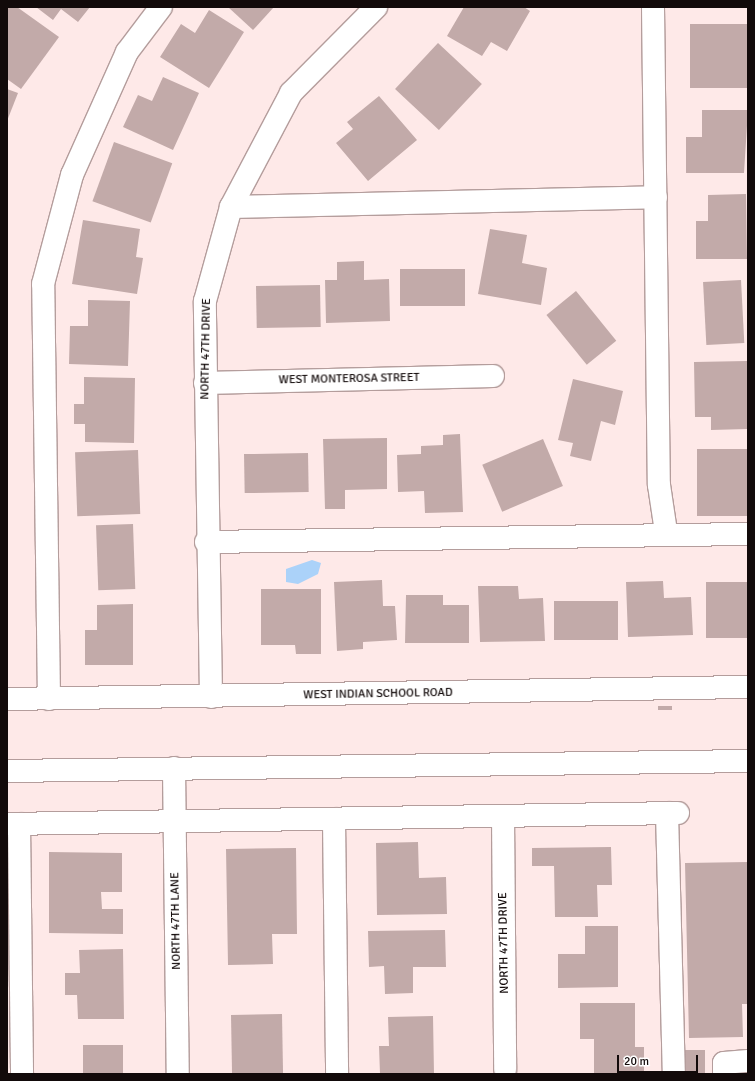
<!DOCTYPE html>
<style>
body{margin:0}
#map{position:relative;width:755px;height:1081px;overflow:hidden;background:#fee9e8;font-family:Signika,sans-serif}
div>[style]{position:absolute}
.water>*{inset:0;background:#abd2f9}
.building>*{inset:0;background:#c2aaa9;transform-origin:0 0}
.roads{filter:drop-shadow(1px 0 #b49d9c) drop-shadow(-1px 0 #b49d9c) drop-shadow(0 1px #b49d9c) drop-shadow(0 -1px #b49d9c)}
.minor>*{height:22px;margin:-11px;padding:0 11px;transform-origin:11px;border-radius:11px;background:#fff}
.major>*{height:22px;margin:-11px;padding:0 11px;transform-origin:11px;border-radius:11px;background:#fff}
span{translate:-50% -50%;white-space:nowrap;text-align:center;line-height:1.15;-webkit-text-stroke:3.5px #fff;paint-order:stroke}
.street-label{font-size:12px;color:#120a0a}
.frame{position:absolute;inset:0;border:8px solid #120a0a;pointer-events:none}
.scale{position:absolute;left:617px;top:1055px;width:81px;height:18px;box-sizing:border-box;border:2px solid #120a0a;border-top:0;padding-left:5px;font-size:12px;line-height:14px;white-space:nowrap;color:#120a0a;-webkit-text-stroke:3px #fff;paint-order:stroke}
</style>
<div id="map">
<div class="water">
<i style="clip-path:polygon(312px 560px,321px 563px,318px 574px,298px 584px,286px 582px,286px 569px)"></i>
</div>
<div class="building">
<i style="clip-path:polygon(7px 7px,17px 7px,59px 37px,21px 89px,7px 79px)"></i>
<i style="clip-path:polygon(36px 7px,90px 7px,78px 22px,61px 9px,53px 20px)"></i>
<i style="clip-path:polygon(228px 7px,274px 7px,253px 30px)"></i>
<i style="clip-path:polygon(464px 7px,524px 7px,530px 11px,507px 51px,491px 42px,482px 56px,447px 36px)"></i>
<i style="clip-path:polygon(209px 10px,244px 32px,209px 88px,160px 57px,181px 24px,195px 33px)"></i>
<i style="left:748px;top:24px;width:64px;height:58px;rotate:90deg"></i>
<i style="left:438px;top:43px;width:60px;height:63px;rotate:43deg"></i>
<i style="clip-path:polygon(163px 77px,199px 93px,173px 150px,123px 127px,138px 95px,152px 101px)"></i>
<i style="clip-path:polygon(7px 89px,18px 93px,7px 121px)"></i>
<i style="clip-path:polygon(379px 96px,417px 140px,368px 181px,336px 143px,353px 129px,347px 122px)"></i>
<i style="clip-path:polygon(702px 110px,748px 110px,744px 173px,686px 173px,686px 137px,702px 137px)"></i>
<i style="left:114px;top:142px;width:62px;height:63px;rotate:20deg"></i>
<i style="clip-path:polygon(746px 194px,747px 259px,696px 259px,696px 221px,708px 221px,708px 195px)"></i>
<i style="clip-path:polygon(83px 220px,140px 229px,136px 257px,143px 258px,137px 294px,72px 284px)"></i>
<i style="clip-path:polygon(490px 229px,527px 235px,522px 263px,547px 268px,541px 305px,478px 294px)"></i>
<i style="clip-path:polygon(364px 261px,364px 280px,389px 279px,390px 321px,326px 323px,325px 280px,337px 280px,337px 262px)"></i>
<i style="left:400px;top:269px;width:65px;height:37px"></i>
<i style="left:741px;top:280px;width:63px;height:38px;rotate:87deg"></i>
<i style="left:320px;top:285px;width:42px;height:64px;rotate:89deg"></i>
<i style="left:576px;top:291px;width:64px;height:38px;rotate:51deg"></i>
<i style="clip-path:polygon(88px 300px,130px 301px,128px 366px,69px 364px,70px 326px,88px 326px)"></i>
<i style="clip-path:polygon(747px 361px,747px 429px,711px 430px,711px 417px,695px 417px,694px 362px)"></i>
<i style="clip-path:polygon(84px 377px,135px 378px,134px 443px,85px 442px,85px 424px,74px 424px,74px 404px,84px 404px)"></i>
<i style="clip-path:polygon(573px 379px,623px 391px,615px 425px,601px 421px,591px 461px,570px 456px,573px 443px,558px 440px)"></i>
<i style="clip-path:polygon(460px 434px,463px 512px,425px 513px,424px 491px,398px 492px,397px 455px,421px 454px,421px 446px,443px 445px,443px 435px)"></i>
<i style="clip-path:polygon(387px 438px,387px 489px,345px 490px,345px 509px,325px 509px,323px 439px)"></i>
<i style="left:543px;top:439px;width:51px;height:66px;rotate:67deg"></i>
<i style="left:748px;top:449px;width:67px;height:51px;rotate:90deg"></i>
<i style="left:138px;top:450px;width:64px;height:63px;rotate:88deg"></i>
<i style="left:308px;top:453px;width:39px;height:64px;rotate:89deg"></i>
<i style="left:133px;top:524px;width:65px;height:37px;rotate:88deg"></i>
<i style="clip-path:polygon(382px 580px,383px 606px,395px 606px,397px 640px,363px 642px,363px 649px,337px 651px,334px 582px)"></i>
<i style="clip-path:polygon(663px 581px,664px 598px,691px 597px,693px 635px,628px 637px,626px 582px)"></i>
<i style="left:748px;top:582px;width:56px;height:42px;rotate:90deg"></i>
<i style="clip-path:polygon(478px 586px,518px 586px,519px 599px,543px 598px,545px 641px,480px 642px)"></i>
<i style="clip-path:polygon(261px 589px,321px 589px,321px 654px,296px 654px,295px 645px,261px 645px)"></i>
<i style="clip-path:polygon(406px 595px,443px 595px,443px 605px,469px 605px,469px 643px,405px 643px)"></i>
<i style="left:554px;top:601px;width:64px;height:39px"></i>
<i style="clip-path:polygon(133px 604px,133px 665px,85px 665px,85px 630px,97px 630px,97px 605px)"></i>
<i style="left:658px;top:706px;width:14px;height:4px"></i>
<i style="clip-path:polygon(418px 842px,419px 878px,446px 877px,447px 914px,377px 915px,376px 843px)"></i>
<i style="clip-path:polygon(611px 847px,612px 885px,597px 885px,598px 917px,555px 917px,554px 866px,532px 866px,532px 848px)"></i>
<i style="clip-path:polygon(296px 848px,297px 934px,272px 934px,273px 964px,228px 965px,226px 849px)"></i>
<i style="clip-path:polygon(49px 852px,122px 853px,122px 892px,101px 892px,102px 909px,123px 909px,123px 934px,49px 933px)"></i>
<i style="clip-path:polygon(748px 862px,748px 1004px,742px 1004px,743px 1037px,689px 1038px,685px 863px)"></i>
<i style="clip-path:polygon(585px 926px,618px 926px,618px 987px,558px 988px,558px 954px,585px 954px)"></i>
<i style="clip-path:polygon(445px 930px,446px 967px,413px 967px,413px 993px,385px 994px,384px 966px,369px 967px,368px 931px)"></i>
<i style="clip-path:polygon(123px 949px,124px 1019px,78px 1019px,77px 995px,65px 995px,65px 973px,80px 973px,79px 950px)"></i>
<i style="clip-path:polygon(580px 1003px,635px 1003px,635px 1047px,644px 1047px,644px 1074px,594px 1074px,594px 1039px,580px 1039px)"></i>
<i style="left:282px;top:1014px;width:60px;height:51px;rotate:89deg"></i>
<i style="clip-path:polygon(433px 1016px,434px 1074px,380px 1074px,379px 1046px,389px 1046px,388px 1017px)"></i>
<i style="left:83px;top:1045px;width:40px;height:29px"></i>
<i style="left:684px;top:1050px;width:21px;height:24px"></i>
</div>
<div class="roads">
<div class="minor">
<i style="left:653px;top:7px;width:478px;rotate:89.3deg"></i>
<i style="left:659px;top:485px;width:48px;rotate:81.5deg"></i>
<i style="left:231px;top:207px;width:425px;rotate:-1.3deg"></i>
<i style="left:205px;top:383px;width:288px;rotate:-1.4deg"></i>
<i style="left:206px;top:542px;width:542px;rotate:-0.85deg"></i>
<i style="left:211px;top:697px;width:396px;rotate:-90.9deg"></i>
<i style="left:205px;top:301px;width:98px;rotate:-74.5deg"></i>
<i style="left:231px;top:207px;width:129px;rotate:-62.2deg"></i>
<i style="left:291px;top:93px;width:121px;rotate:-45.3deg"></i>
<i style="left:7px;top:699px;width:741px;rotate:-0.93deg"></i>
<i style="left:49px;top:699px;width:415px;rotate:-90.8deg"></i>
<i style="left:43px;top:284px;width:113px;rotate:-75.1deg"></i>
<i style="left:72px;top:175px;width:135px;rotate:-65.9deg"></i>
<i style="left:127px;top:52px;width:56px;rotate:-52.9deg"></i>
<i style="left:174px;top:768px;width:306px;rotate:89.3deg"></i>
<i style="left:667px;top:813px;width:261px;rotate:88.5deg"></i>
<i style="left:503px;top:816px;width:253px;rotate:89.5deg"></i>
<i style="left:334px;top:819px;width:255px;rotate:89.3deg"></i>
<i style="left:7px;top:824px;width:671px;rotate:-0.94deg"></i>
<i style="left:19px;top:824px;width:250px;rotate:89.3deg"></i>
<i style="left:724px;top:1074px;width:11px;rotate:-90deg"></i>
<i style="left:724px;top:1063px;width:24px;rotate:-5deg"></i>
</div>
<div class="major">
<i style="left:7px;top:771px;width:741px;rotate:-0.77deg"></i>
</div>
</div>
<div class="street-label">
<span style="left:206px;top:349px;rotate:-89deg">NORTH 47TH DRIVE</span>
<span style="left:349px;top:379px;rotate:-1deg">WEST MONTEROSA STREET</span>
<span style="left:378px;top:694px;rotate:-1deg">WEST INDIAN SCHOOL ROAD</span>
<span style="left:176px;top:921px;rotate:-91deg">NORTH 47TH LANE</span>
<span style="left:504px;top:943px;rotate:-91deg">NORTH 47TH DRIVE</span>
</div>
<div class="frame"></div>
<div class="scale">20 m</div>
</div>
